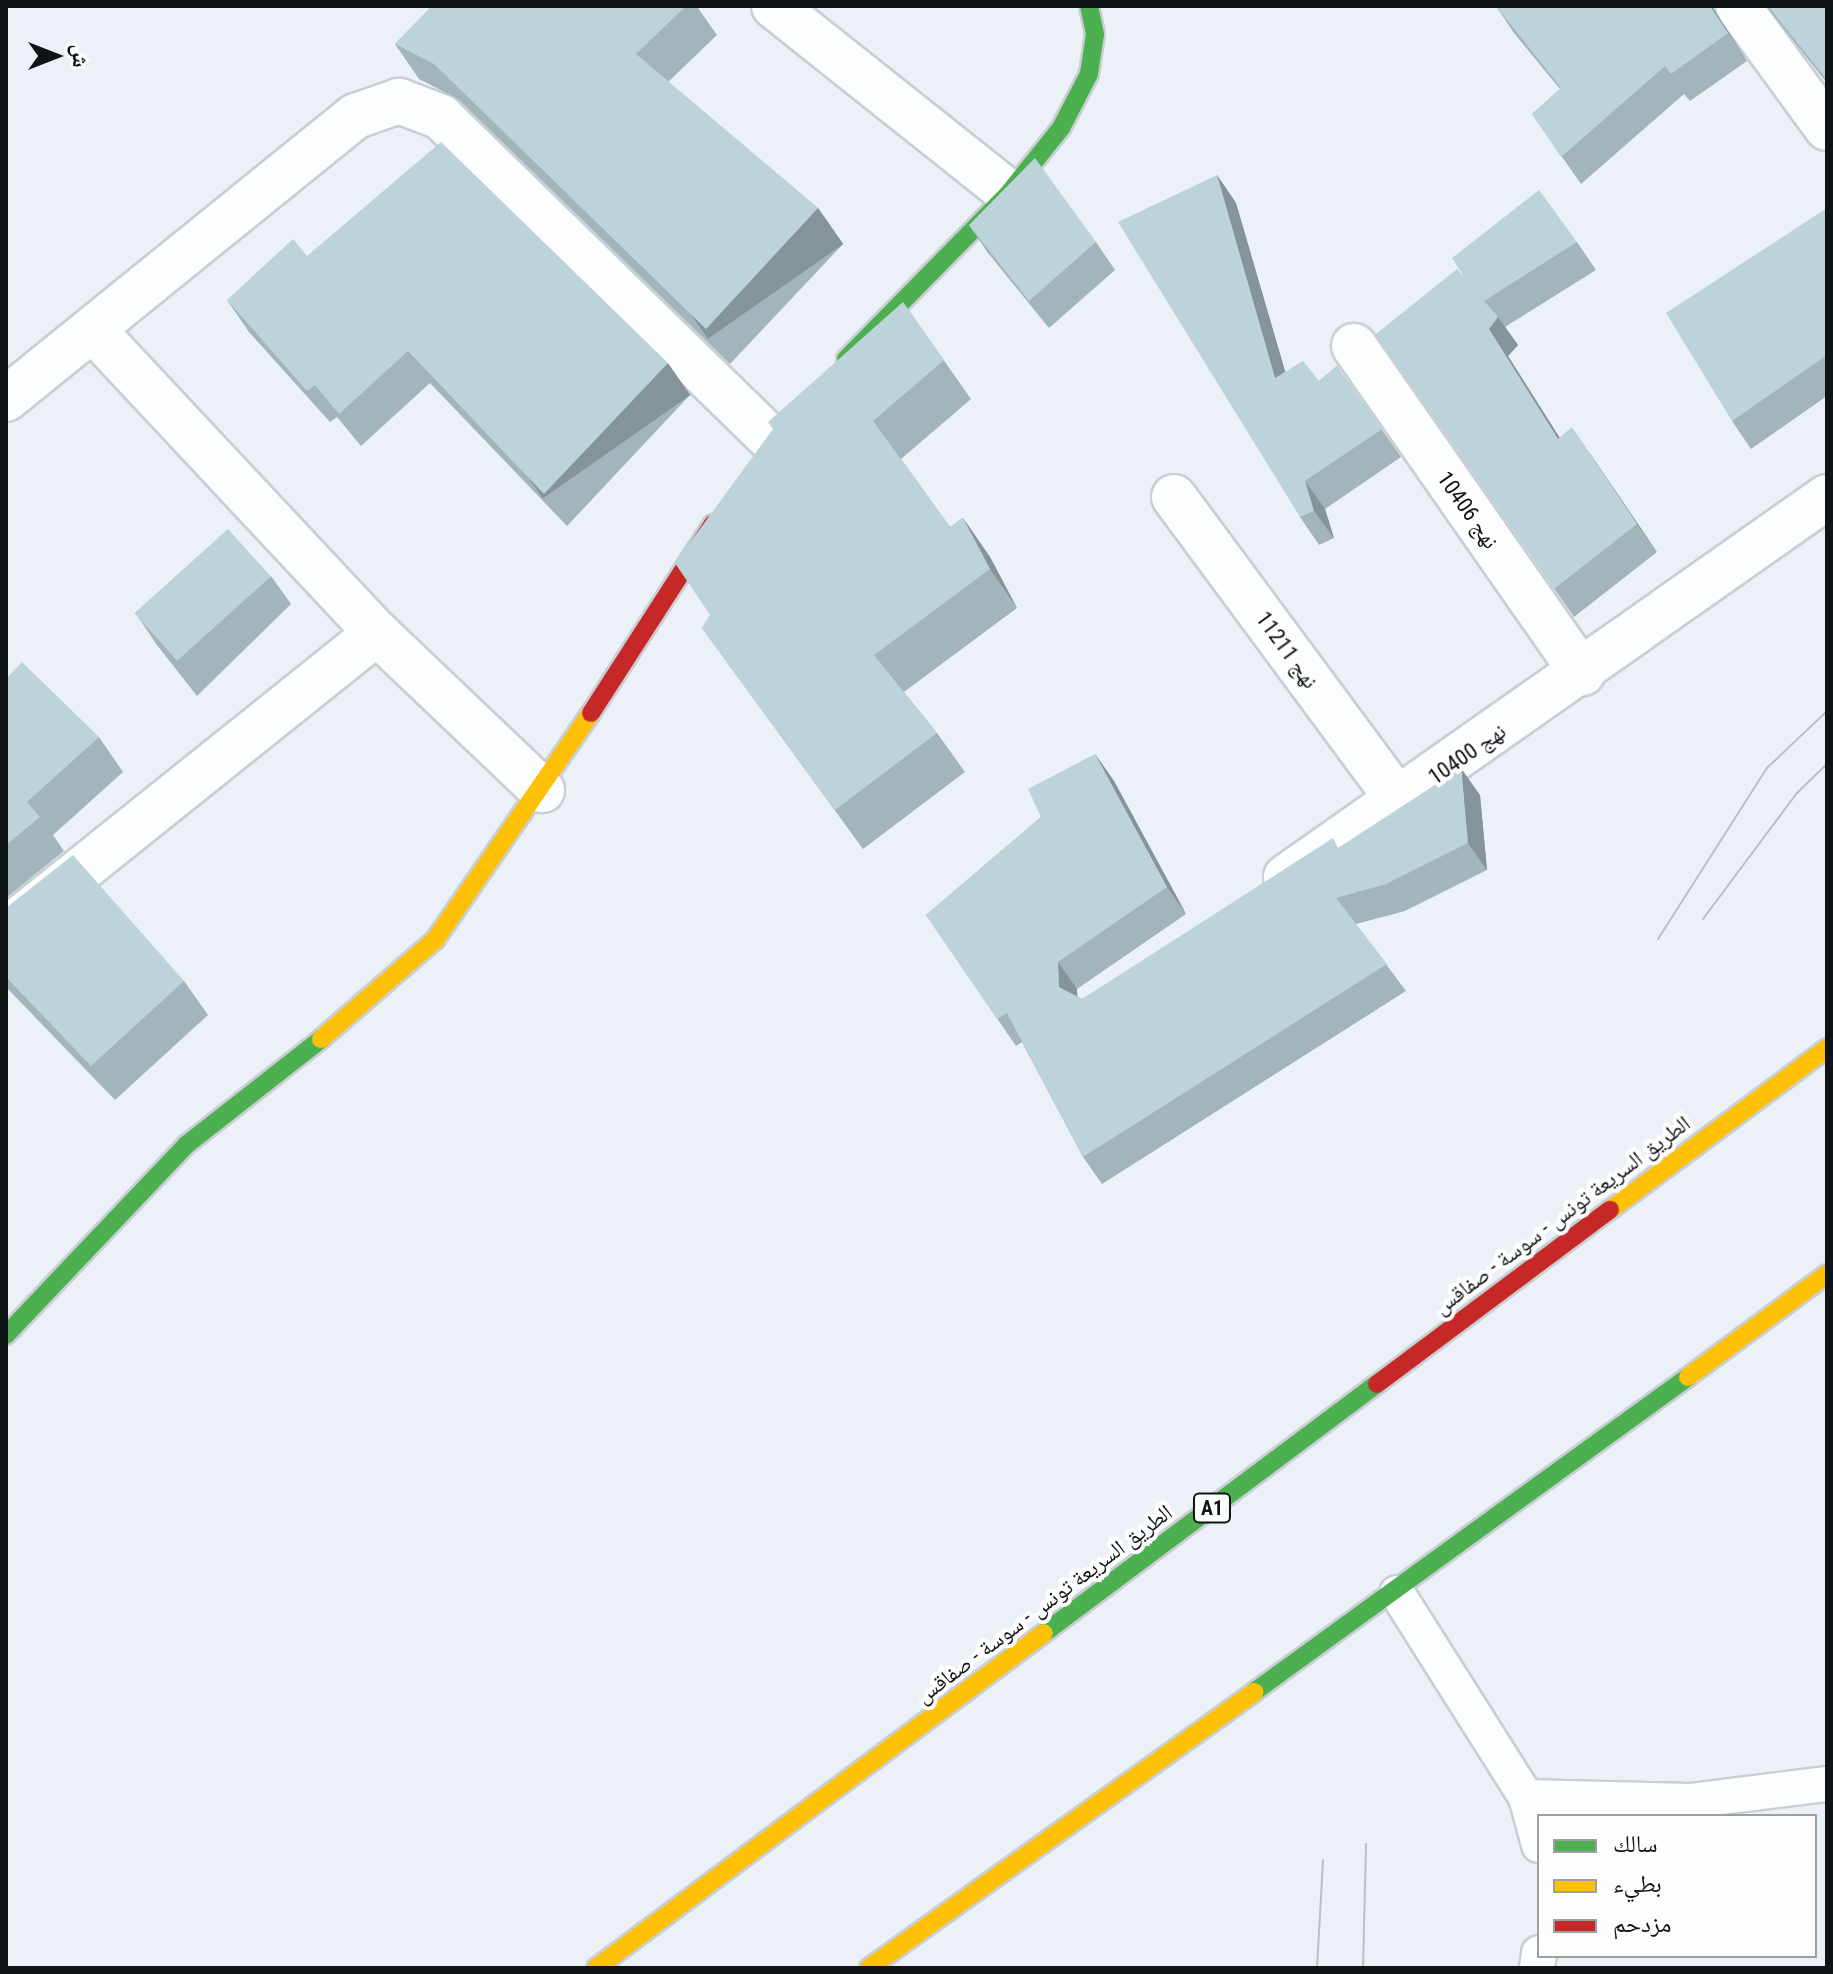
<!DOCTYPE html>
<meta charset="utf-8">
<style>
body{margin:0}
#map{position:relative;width:1833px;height:1974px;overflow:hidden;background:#ebf1f7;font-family:"Roboto Condensed","Noto Naskh Arabic",sans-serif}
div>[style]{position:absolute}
.roads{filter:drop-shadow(2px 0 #c9cfd4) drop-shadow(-2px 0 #c9cfd4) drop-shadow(0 2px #c9cfd4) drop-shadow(0 -2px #c9cfd4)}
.lane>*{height:34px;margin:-17px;padding:0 17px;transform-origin:17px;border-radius:17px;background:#fcfdfe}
.street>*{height:44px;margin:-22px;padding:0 22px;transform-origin:22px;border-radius:22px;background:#fcfdfe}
.fast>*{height:18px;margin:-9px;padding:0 9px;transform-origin:9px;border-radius:9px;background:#4caf50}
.slow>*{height:18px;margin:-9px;padding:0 9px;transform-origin:9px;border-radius:9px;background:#ffc107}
.jam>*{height:18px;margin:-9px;padding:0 9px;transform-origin:9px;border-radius:9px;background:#c62828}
.tram>*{height:2px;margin:-1px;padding:0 1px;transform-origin:1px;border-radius:1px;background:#bdbfc0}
.wall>*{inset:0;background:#a2b5bb}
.shaded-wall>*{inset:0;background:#849499;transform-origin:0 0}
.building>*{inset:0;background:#bcd3da;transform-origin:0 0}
span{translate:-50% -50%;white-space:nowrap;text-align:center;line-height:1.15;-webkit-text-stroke:8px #fdfdfd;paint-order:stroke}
.shield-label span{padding:2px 6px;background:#fdfdfd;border:2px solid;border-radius:6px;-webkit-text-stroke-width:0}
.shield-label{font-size:20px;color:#0e1316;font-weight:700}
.street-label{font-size:22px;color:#0e1316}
.frame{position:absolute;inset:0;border:8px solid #0e1316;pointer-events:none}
.legend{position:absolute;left:1537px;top:1814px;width:280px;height:144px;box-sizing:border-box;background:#fdfdfd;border:2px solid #9d9fa1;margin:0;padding:10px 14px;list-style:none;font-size:24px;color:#0e1316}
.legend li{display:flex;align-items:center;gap:16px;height:40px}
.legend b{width:40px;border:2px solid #9d9fa1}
.north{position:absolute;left:16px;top:16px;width:80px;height:80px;-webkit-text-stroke:6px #fdfdfd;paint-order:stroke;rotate:90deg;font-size:22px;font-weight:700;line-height:32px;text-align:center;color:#0e1316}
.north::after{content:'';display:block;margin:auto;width:28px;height:36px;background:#0e1316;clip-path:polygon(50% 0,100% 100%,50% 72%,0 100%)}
</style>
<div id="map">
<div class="roads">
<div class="lane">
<i style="left:1397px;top:1593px;width:241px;rotate:57.7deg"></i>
<i style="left:1526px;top:1797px;width:50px;rotate:74.8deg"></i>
<i style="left:1526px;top:1797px;width:164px;rotate:1.4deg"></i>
<i style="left:1690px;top:1801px;width:138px;rotate:-7.1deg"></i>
<i style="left:1537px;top:1968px;width:15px;rotate:-82deg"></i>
</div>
<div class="street">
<i style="left:774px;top:6px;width:300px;rotate:38.5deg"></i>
<i style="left:1738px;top:6px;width:151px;rotate:53.9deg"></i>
<i style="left:95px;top:332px;width:412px;rotate:46.9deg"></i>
<i style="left:377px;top:633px;width:228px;rotate:43.6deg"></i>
<i style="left:1354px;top:346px;width:399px;rotate:55.1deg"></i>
<i style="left:6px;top:399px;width:450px;rotate:-39deg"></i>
<i style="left:356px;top:116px;width:46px;rotate:-19.2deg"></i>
<i style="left:399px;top:101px;width:45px;rotate:20.9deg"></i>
<i style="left:441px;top:117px;width:458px;rotate:44.3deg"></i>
<i style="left:1174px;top:497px;width:380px;rotate:53.5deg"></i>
<i style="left:1286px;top:877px;width:661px;rotate:-35.08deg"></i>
<i style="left:6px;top:930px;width:475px;rotate:-38.7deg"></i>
</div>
<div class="fast">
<i style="left:846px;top:359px;width:233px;rotate:-45.5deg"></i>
<i style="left:1009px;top:193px;width:83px;rotate:-51.3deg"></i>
<i style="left:1061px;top:128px;width:61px;rotate:-62.6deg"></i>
<i style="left:1089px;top:74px;width:40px;rotate:-81.5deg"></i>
<i style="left:1095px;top:34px;width:29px;rotate:-102deg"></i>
<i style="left:6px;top:1335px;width:262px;rotate:-46.5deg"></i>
<i style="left:186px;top:1145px;width:172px;rotate:-38.1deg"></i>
<i style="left:1044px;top:1633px;width:416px;rotate:-36.8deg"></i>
<i style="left:1254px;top:1692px;width:536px;rotate:-35.97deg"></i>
</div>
<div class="slow">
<i style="left:321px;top:1039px;width:151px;rotate:-41deg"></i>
<i style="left:435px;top:940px;width:275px;rotate:-55.5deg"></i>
<i style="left:1610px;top:1210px;width:271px;rotate:-36.7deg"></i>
<i style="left:1688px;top:1377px;width:173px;rotate:-36.5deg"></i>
<i style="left:596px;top:1968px;width:559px;rotate:-36.79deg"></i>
<i style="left:869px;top:1968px;width:474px;rotate:-35.6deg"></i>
</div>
<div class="jam">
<i style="left:591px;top:713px;width:225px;rotate:-57.2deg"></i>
<i style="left:1377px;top:1384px;width:291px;rotate:-36.8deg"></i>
</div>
</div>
<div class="tram">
<i style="left:1703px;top:919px;width:157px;rotate:-53.3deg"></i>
<i style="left:1797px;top:793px;width:42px;rotate:-44deg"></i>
<i style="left:1658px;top:939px;width:203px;rotate:-57.5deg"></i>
<i style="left:1767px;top:768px;width:83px;rotate:-43.5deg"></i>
<i style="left:1317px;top:1968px;width:108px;rotate:-86.8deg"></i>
<i style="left:1363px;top:1968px;width:124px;rotate:-88.6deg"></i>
</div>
<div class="wall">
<i style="clip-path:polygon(432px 6px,700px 6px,698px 8px,717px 35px,668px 82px,818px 208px,843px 244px,730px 364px,458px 99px,419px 79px,395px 44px)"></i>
<i style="clip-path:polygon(1496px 6px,1713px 8px,1747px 61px,1690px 101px,1684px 94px,1581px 184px,1532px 114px,1560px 89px,1514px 33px)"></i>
<i style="clip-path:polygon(1766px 6px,1827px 6px,1827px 83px)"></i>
<i style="clip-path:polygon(1217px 175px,1236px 203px,1285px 372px,1319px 381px,1337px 366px,1401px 457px,1325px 509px,1334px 538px,1319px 545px,1300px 517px)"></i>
<i style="clip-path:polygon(1827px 208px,1827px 396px,1751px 449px,1732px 421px)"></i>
<i style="clip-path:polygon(969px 225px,1096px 242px,1115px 270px,1049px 328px,988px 253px)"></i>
<i style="clip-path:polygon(1577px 242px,1596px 270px,1505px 327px,1518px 345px,1508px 356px,1560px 438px,1591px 455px,1657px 552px,1574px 617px,1376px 334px)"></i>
<i style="clip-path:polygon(307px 256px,690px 395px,567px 526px,430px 383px,361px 446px,337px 417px,330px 422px,249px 332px,227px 300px)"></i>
<i style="clip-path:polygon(903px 302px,971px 399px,901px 459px,950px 527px,963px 518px,990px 557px,1017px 608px,904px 692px,937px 733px,965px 772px,863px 849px,702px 628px)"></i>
<i style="clip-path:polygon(271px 576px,291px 604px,197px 696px,157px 645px,138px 617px)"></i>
<i style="clip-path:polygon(6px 679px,99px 737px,123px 772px,53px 835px,64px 851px,6px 898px)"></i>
<i style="clip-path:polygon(1095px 754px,1114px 781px,1186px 914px,1077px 989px,1077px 996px,1082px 999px,1340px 847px,1480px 795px,1487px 870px,1405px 911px,1356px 924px,1406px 991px,1102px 1184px,1083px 1157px,1022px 1042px,1016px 1046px,926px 915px,1041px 817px)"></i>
<i style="clip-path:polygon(6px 908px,184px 981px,208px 1015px,115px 1100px,6px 987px)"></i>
</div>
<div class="shaded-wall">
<i style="clip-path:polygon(1710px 6px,1714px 6px,1713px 8px,1747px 61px)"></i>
<i style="clip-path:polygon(1217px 175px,1236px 203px,1295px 405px,1275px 378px)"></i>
<i style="left:818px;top:208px;width:44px;height:165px;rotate:55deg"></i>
<i style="clip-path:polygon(1498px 317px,1518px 345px,1508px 356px,1578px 467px,1558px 439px,1489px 329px)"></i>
<i style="left:668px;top:363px;width:39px;height:180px;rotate:55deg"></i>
<i style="clip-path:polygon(1572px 427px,1591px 455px,1657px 552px,1637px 524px)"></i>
<i style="clip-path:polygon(1305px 481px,1325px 509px,1334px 538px,1314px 511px)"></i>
<i style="clip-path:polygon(963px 518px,990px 557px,1017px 608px,990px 569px)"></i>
<i style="clip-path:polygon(1095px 754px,1114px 781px,1186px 914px,1167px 887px)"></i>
<i style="clip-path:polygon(1461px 768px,1480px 795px,1487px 870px,1468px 843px)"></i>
<i style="clip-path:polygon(1058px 962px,1077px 989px,1078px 1014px,1059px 987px)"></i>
</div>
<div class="building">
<i style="clip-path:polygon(432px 6px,686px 6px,636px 54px,818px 208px,706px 329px,434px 64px,395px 44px)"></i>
<i style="clip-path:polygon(1496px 6px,1710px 6px,1728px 33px,1671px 74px,1665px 66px,1561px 157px,1532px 114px,1561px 88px)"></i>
<i style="clip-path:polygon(1768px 6px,1827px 6px,1827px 80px)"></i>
<i style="clip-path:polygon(441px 142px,668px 363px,544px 494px,408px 351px,339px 414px,315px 385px,307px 391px,227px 300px,293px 239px,307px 256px)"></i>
<i style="clip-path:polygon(1035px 158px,1096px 242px,1029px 301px,969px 225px)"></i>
<i style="clip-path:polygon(1217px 175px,1275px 378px,1303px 361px,1319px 381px,1337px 366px,1382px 429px,1305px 481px,1314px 511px,1300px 517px,1118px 222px)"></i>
<i style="clip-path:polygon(1539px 190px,1577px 242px,1484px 301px,1498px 317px,1489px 329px,1558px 439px,1572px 427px,1637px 524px,1554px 589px,1376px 334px,1457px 269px,1464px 277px,1452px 258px)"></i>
<i style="clip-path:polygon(1827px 208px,1827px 355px,1732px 421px,1666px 313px)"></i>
<i style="clip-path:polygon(903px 302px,944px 360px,873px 421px,950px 527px,963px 518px,990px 569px,874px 655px,937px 733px,835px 810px,702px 628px,710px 615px,675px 563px,773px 429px,768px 422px)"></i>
<i style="left:228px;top:529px;width:64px;height:126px;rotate:48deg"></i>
<i style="clip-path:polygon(22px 662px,99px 737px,27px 802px,40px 817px,6px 845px,6px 679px)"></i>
<i style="clip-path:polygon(1095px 754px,1167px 887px,1058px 962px,1059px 987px,1082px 999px,1333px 838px,1338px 848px,1461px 768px,1468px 843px,1386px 884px,1336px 898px,1387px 964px,1083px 1157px,1007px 1013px,997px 1019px,926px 915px,1041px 817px,1028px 789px)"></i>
<i style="clip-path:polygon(73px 855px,184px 981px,91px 1066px,6px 977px,6px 908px)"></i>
</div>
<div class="shield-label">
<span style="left:1212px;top:1508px">A1</span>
</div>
<div class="street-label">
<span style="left:1468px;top:510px;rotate:55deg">نهج 10406</span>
<span style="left:1287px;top:650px;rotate:54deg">نهج 11211</span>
<span style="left:1467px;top:754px;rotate:-35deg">نهج 10400</span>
<span style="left:1562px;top:1215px;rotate:-37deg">الطريق السريعة تونس - سوسة - صفاقس</span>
<span style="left:1044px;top:1604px;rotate:-37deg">الطريق السريعة تونس - سوسة - صفاقس</span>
</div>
<div class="frame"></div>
<ul class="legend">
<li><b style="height:10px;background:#4caf50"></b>سالك</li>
<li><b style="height:10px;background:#ffc107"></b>بطيء</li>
<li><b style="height:10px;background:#c62828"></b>مزدحم</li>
</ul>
<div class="north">ش</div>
</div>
